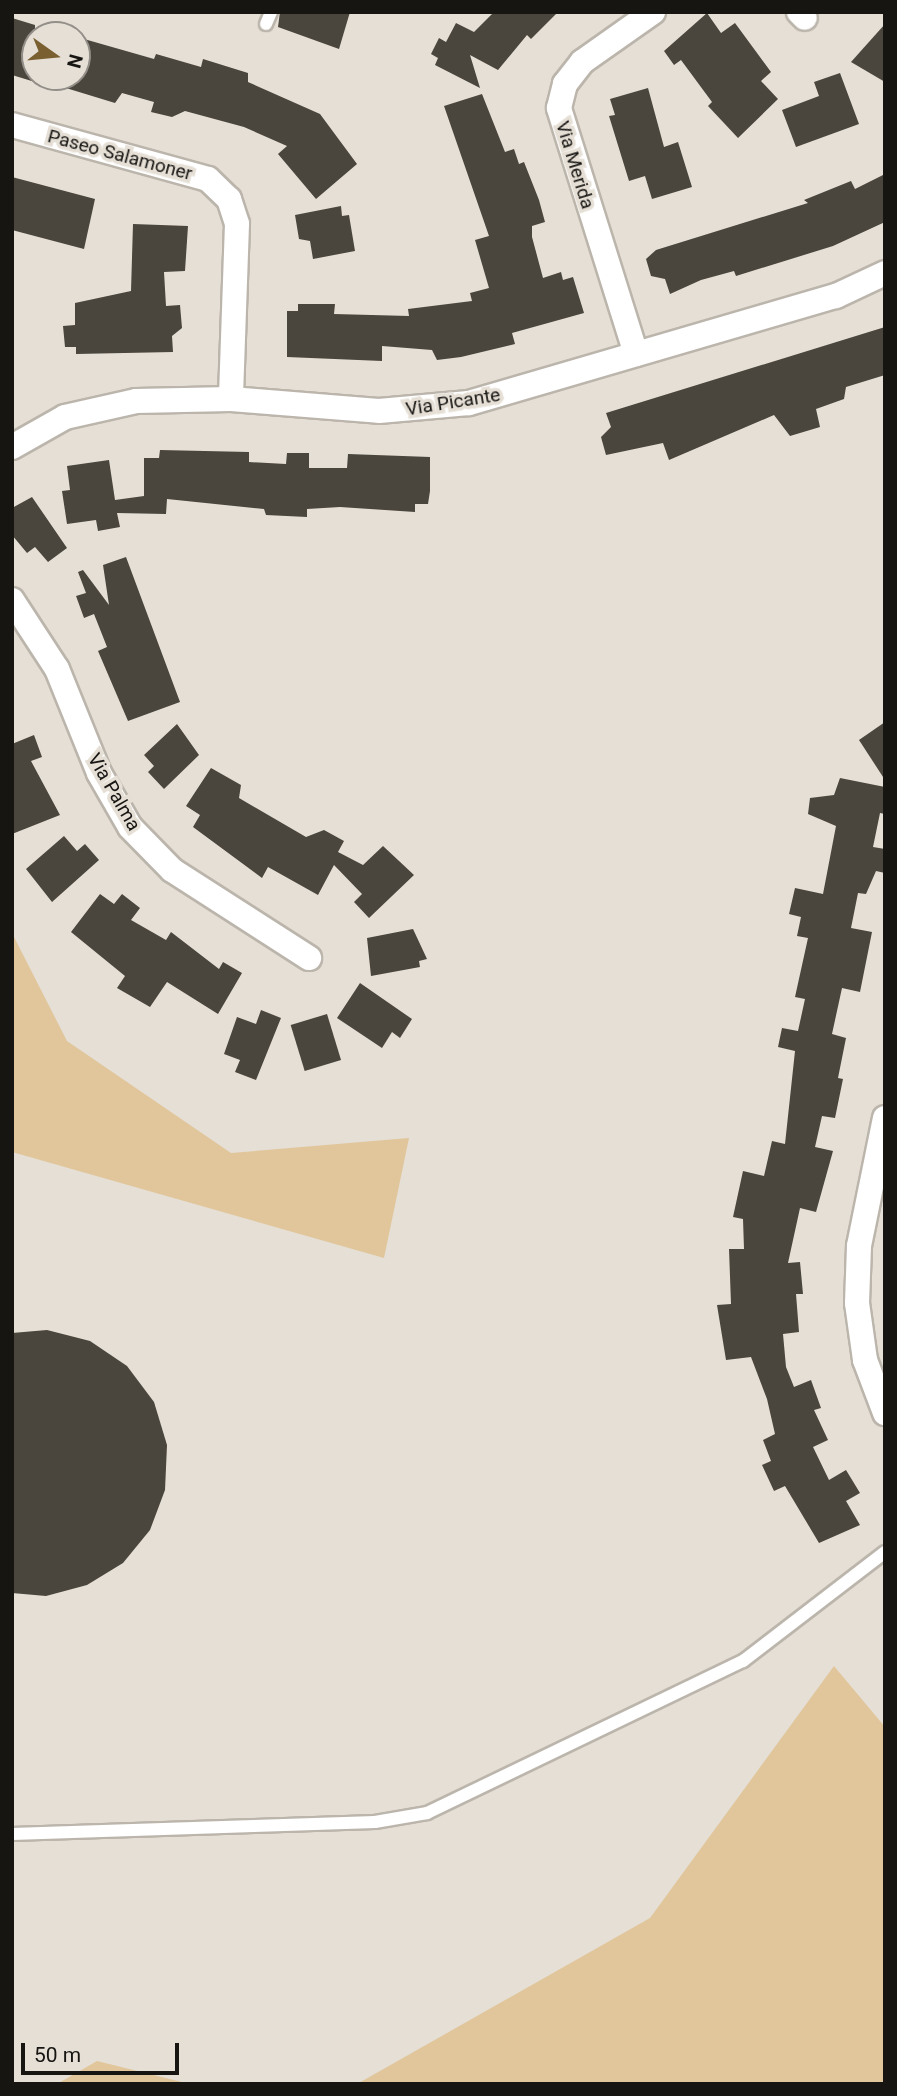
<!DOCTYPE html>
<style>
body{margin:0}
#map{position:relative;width:897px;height:2096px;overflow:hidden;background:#e5dfd6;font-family:Roboto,sans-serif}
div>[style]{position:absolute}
.green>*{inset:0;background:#e1c69b}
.building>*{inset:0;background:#4a453d;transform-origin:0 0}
.roads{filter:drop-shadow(2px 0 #bbb5ac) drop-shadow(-2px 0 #bbb5ac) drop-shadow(0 2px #bbb5ac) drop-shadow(0 -2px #bbb5ac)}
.lane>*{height:12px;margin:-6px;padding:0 6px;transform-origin:6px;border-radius:6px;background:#fff}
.street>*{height:24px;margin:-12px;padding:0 12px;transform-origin:12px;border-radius:12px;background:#fff}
span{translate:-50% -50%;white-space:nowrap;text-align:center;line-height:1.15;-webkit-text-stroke:7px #e5dfd6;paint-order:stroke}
.street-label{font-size:19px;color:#171512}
.frame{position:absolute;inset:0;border:14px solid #171512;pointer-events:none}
.north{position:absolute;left:21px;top:21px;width:70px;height:70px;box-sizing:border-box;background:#e5dfd6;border:2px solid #938e88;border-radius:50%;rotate:105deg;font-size:19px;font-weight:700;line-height:28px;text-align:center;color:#171512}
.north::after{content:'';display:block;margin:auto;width:24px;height:32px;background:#7a5f31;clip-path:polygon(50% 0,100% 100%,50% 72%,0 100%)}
.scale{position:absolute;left:21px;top:2043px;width:158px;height:32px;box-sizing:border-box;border:4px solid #171512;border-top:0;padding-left:9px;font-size:21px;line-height:24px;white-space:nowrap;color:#171512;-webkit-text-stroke:5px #e5dfd6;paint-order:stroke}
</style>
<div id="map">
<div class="green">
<i style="clip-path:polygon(12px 933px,67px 1041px,231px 1153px,409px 1138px,384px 1258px,12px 1152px)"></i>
<i style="clip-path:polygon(834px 1666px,885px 1727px,885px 2084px,357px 2084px,650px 1918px)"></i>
<i style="clip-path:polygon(97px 2061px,190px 2084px,57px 2084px)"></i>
</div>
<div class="building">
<i style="clip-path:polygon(280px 12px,350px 12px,339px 49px,278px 27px)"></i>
<i style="clip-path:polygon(494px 12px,558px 12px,531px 39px,527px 35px,498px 70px,470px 55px,480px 88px,435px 65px,438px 58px,431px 54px,439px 38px,446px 42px,456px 23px,474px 32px)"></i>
<i style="clip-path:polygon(707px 13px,721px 33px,735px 23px,771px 72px,761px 81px,778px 99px,738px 138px,708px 106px,712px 102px,681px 60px,674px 65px,664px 51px)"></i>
<i style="clip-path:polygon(12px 18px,35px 25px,35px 82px,12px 75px)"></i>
<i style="clip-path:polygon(885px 24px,885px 82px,851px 62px)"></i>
<i style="clip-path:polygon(77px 37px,154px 59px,156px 54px,201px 67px,203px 59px,248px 73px,248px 82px,320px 114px,357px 164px,316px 199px,278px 154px,287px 146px,244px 127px,185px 111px,172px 117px,151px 112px,154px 102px,122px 93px,115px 103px,43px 81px,77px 77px)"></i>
<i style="clip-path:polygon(840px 73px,859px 124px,796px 147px,782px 110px,819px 96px,814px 82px)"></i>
<i style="clip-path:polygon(648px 88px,664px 147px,678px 142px,692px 187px,652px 199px,645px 176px,629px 181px,609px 116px,615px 115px,610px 99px)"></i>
<i style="clip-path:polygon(482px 94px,505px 152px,514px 149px,519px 164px,524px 162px,539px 200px,545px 222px,532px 226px,532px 237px,543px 278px,561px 272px,563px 280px,573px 277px,584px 313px,512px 333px,515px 344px,461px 357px,437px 360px,432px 350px,382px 346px,382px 361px,287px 357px,287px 311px,298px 311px,298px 304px,335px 304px,334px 314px,409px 316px,408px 309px,472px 301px,470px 293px,489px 288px,475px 240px,489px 236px,444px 106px)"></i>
<i style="clip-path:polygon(885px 174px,885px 222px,833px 246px,736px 276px,734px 271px,701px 280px,670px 294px,665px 279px,651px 276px,646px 259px,656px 250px,808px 203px,804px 200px,851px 181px,855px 189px)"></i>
<i style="clip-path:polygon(12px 177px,95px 199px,84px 249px,12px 230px)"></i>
<i style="clip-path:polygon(341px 206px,342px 216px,349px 215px,355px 251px,313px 259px,310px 241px,299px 239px,295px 215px)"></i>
<i style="clip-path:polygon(133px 224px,188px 226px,185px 271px,164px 272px,166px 306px,180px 305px,182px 328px,172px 336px,173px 352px,76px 354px,76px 347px,65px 347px,63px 326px,75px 325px,75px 303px,131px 291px)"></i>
<i style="clip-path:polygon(885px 327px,885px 375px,846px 387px,844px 399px,816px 409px,820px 427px,790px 436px,774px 415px,669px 460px,663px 443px,606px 455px,601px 437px,611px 427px,606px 413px)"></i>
<i style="clip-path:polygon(160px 450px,249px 452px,249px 462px,286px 464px,287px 453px,309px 453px,309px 468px,347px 468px,348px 454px,430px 457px,430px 491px,428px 504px,415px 504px,415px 512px,340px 507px,307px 509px,307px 517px,266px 515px,264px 509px,167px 499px,166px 514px,117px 513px,120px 527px,98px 531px,96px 520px,67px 524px,62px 491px,70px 490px,67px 466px,109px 460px,115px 500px,144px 496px,144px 458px,159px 458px)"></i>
<i style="clip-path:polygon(32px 497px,67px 548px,48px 562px,35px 547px,27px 553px,12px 535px,12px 508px)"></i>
<i style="clip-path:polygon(126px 557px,180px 702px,128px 721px,98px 651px,107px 647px,94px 614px,84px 618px,76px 596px,86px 593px,78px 572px,83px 570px,109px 605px,103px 565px)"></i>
<i style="clip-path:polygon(885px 722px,885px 780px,859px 740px)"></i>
<i style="clip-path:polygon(177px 724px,199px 755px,164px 789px,148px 772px,154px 766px,144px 755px)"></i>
<i style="clip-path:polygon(34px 735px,42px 757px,31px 761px,60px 815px,12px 834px,12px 744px)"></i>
<i style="clip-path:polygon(211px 768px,241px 785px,239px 798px,306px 837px,324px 830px,344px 841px,338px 852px,363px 865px,383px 846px,414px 875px,369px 918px,354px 902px,362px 894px,334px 865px,318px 895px,268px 867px,262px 878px,193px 827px,200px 815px,186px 806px)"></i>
<i style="clip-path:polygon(840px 778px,885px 787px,885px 814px,880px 813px,873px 847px,885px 849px,885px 873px,876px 871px,866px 894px,858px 893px,851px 928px,872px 932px,860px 992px,842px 988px,832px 1034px,846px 1038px,838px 1078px,843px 1079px,835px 1118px,822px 1116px,815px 1147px,833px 1151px,816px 1212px,800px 1208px,788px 1263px,800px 1262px,803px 1294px,796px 1294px,799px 1332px,783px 1334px,786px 1367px,794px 1387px,811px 1380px,821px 1408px,814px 1410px,828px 1440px,813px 1447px,829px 1480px,846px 1470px,860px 1493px,846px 1501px,860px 1525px,819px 1543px,785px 1486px,774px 1491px,762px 1465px,771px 1461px,763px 1440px,775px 1434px,767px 1399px,751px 1357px,726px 1360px,717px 1305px,731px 1304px,729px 1249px,744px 1249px,743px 1219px,733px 1217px,743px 1171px,764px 1176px,772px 1141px,785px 1144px,795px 1051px,778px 1047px,782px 1028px,798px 1031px,805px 999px,795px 997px,808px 938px,797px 936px,801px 917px,789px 914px,795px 888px,823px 894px,836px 826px,808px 814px,810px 798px,834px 795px)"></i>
<i style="clip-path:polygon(64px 836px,77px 851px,85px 844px,99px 860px,52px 902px,26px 869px)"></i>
<i style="clip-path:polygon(100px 894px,114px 904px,122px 894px,140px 908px,131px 920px,166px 940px,171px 932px,219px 969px,223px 962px,242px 973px,218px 1014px,167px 982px,150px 1007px,117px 988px,125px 976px,71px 932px)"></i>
<i style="clip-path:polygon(413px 929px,427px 959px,419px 961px,420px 967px,371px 976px,367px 938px)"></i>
<i style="clip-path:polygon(360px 983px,412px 1019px,400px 1038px,392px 1032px,382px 1048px,337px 1018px)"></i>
<i style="clip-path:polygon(261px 1010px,281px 1018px,256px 1080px,235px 1072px,240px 1060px,224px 1054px,237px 1017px,256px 1024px)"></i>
<i style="left:327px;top:1014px;width:48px;height:38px;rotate:73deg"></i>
<i style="clip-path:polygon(47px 1330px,90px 1341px,127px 1366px,154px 1402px,167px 1445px,165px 1490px,150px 1530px,123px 1563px,87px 1585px,46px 1596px,12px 1593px,12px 1333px)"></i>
</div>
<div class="roads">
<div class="lane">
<i style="left:266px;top:24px;width:13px;rotate:-67deg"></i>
<i style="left:12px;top:1834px;width:363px;rotate:-1.9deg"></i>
<i style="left:375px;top:1822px;width:53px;rotate:-9.8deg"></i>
<i style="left:427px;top:1813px;width:351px;rotate:-25.7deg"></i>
<i style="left:743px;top:1661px;width:179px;rotate:-37.5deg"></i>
</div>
<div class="street">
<i style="left:799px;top:12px;width:8px;rotate:45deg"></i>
<i style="left:12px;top:125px;width:203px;rotate:15.4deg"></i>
<i style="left:208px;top:179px;width:29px;rotate:44deg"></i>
<i style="left:229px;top:199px;width:26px;rotate:72deg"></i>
<i style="left:237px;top:224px;width:175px;rotate:92deg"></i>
<i style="left:636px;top:354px;width:258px;rotate:-107.4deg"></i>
<i style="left:559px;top:108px;width:25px;rotate:-76deg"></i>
<i style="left:565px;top:84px;width:28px;rotate:-52deg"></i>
<i style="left:582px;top:62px;width:87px;rotate:-35.2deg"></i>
<i style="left:12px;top:447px;width:61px;rotate:-29.5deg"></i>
<i style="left:65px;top:417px;width:73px;rotate:-12.7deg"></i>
<i style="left:136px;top:401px;width:95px;rotate:-1.2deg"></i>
<i style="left:231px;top:399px;width:148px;rotate:4.6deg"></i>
<i style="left:379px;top:411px;width:90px;rotate:-5.1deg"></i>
<i style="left:469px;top:403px;width:382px;rotate:-16.3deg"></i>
<i style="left:836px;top:296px;width:54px;rotate:-25.1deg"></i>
<i style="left:12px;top:600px;width:82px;rotate:56.9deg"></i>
<i style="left:57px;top:669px;width:112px;rotate:68deg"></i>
<i style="left:99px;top:773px;width:62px;rotate:60.1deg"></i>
<i style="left:130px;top:827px;width:60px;rotate:45.7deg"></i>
<i style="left:172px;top:870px;width:163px;rotate:32.7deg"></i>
<i style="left:885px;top:1118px;width:131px;rotate:101.5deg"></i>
<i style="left:859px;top:1246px;width:57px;rotate:92deg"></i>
<i style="left:857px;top:1303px;width:58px;rotate:82deg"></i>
<i style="left:865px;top:1360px;width:57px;rotate:69.3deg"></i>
</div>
</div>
<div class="street-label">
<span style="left:120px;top:155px;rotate:15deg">Paseo Salamoner</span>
<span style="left:575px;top:165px;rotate:73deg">Via Merida</span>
<span style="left:453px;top:402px;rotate:-9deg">Via Picante</span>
<span style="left:114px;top:792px;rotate:60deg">Via Palma</span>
</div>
<div class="frame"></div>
<div class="north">N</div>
<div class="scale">50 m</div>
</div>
